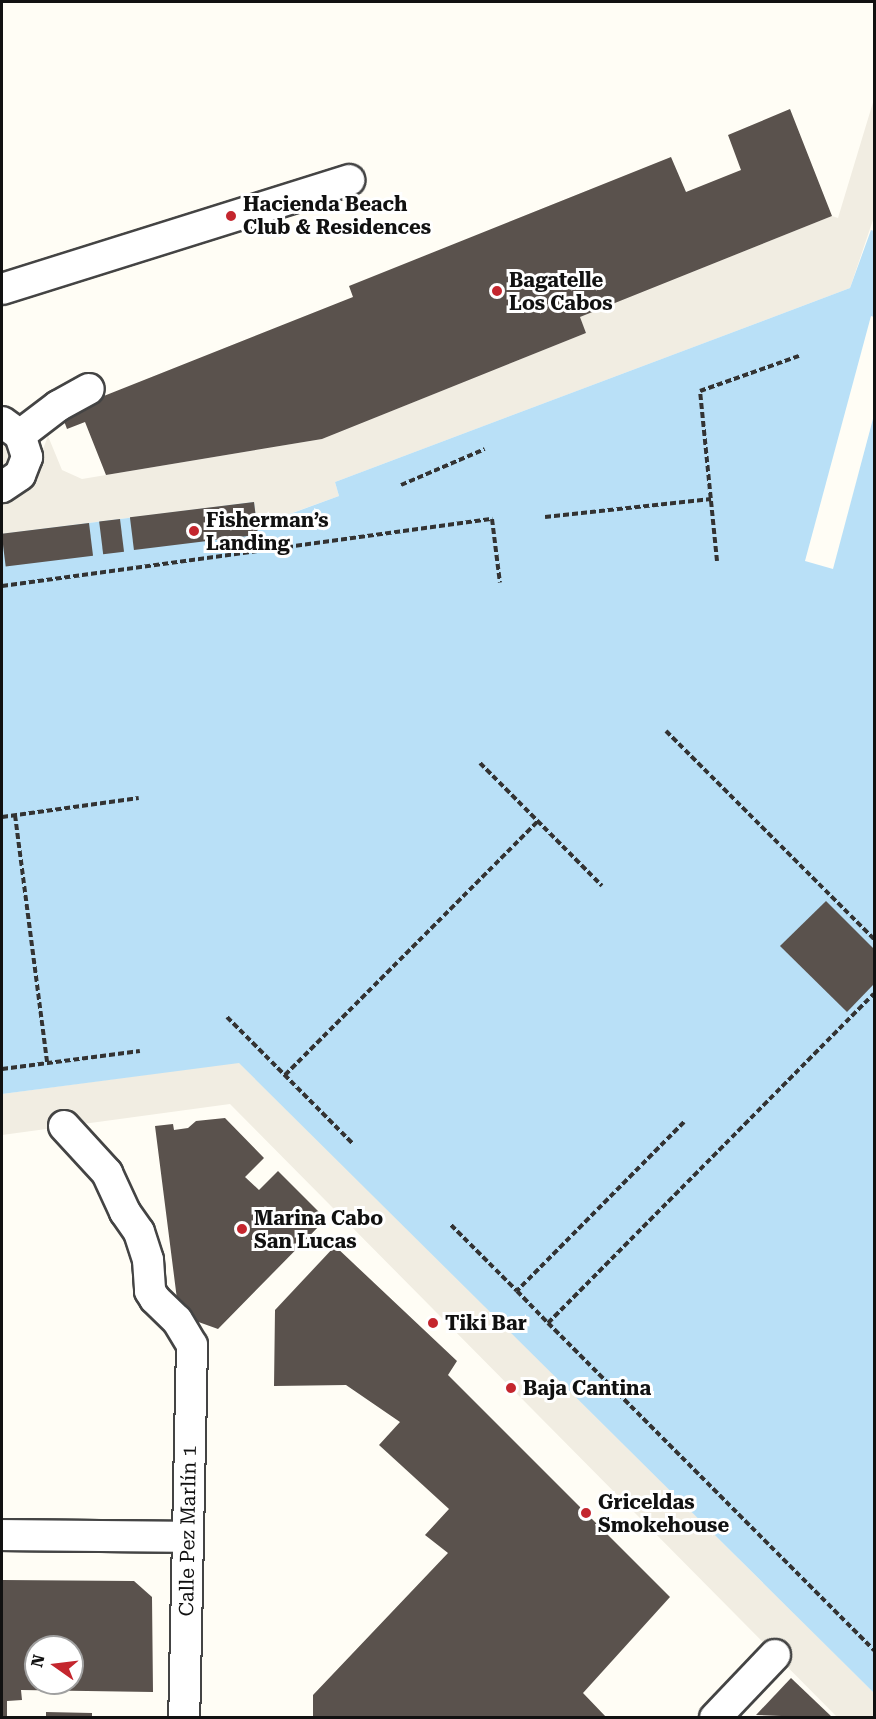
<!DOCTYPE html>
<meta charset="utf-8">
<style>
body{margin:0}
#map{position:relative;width:876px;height:1719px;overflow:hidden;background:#fffdf5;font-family:"Roboto Serif",serif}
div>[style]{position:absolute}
.plaza>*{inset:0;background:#f1ede2}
.water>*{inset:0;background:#b9e0f7}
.pier>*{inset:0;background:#fffdf5}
.building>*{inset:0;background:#5a524d;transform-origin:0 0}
.path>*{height:4px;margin-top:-2px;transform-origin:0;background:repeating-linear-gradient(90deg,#333 0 6px,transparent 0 9px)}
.roads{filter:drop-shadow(2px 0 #444) drop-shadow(-2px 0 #444) drop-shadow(0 2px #444) drop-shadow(0 -2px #444)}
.minor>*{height:30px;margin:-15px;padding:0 15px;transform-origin:15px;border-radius:15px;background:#fff}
.dots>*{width:16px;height:16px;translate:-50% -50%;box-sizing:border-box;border:3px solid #fff;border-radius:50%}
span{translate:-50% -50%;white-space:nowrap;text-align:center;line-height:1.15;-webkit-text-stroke:6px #fff;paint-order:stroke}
.poi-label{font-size:20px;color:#111;font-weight:700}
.left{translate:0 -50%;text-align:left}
.street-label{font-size:20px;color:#111}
.frame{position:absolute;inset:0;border:3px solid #111;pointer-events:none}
.north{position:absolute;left:24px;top:1635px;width:60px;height:60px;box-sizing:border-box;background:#fff;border:2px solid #a0a0a0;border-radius:50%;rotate:284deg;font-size:16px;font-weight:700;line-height:24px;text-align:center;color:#111}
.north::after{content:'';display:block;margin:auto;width:21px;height:27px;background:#c4262e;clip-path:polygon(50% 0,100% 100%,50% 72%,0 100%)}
</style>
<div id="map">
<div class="plaza">
<i style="clip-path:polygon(874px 99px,874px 217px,850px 288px,335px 482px,339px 496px,256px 526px,253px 502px,2px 534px,2px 409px,40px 457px,48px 436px,62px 470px,82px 479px,322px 439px,586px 333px,580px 317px,832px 216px,838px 218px)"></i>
<i style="clip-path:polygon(239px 1062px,874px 1693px,874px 1717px,837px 1717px,230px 1104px,2px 1135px,2px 1094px)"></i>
</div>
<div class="water">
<i style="clip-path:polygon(871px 230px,874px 231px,874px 1693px,239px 1063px,2px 1094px,2px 534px,254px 502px,257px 526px,339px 496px,335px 482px,850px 288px)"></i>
</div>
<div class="pier">
<i style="clip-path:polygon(871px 316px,874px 317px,874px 415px,833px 569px,805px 561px)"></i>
</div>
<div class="building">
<i style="clip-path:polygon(790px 109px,832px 216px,580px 317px,586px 333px,322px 439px,106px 475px,85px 422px,67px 429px,61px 413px,353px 297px,349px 286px,671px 157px,686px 192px,741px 170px,728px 135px)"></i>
<i style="left:254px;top:502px;width:33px;height:125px;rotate:83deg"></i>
<i style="left:120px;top:519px;width:33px;height:21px;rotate:83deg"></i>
<i style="left:89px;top:523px;width:33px;height:88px;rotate:83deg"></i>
<i style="clip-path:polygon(826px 901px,874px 949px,874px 984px,847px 1012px,780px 946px)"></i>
<i style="clip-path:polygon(225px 1118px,264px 1158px,245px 1177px,259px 1190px,278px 1171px,326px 1219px,218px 1329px,179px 1315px,155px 1126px,173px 1124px,174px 1130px,188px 1128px,196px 1121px)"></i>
<i style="clip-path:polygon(335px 1246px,457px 1361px,448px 1375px,670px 1597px,583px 1693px,607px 1718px,313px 1718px,313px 1695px,448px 1553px,425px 1535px,449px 1509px,379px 1445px,400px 1422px,346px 1385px,274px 1386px,275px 1310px)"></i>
<i style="clip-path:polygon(evenodd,2px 1580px,134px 1581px,152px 1597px,153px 1692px,21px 1690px,22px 1700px,7px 1701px,7px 1718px,2px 1718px,2px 1580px,36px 1647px,72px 1647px,72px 1683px,36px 1683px,36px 1647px)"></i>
<i style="clip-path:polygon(791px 1678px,833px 1718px,756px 1715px)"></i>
<i style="clip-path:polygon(46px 1712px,92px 1713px,92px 1718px,46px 1718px)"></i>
</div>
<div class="path">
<i style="left:401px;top:485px;width:91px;rotate:-23.2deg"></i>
<i style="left:545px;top:517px;width:167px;rotate:-6.2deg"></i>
<i style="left:717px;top:561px;width:171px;rotate:-95.7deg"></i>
<i style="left:700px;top:391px;width:105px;rotate:-19.5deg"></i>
<i style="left:2px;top:586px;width:495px;rotate:-7.8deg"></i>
<i style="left:492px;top:519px;width:64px;rotate:82.9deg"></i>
<i style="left:666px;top:731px;width:294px;rotate:45deg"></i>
<i style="left:480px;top:763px;width:173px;rotate:45.2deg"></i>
<i style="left:15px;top:815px;width:250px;rotate:82.6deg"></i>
<i style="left:2px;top:817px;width:138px;rotate:-7.9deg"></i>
<i style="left:227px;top:1017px;width:179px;rotate:45.2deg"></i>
<i style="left:2px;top:1069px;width:139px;rotate:-7.4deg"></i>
<i style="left:285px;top:1075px;width:359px;rotate:-45.1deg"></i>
<i style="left:684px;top:1122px;width:238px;rotate:134.7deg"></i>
<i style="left:517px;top:1291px;width:45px;rotate:45.9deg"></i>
<i style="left:548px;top:1323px;width:463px;rotate:-45.3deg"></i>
<i style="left:451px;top:1225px;width:93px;rotate:45deg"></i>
<i style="left:548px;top:1323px;width:462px;rotate:45.1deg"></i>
</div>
<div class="roads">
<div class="minor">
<i style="left:2px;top:289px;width:364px;rotate:-17.4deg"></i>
<i style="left:2px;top:422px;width:22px;rotate:36deg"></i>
<i style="left:20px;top:435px;width:23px;rotate:72deg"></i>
<i style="left:27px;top:457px;width:19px;rotate:111deg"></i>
<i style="left:20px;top:475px;width:22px;rotate:146deg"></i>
<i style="left:20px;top:435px;width:48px;rotate:-37.3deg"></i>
<i style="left:58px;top:406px;width:35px;rotate:-29deg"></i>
<i style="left:64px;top:1126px;width:64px;rotate:47.5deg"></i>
<i style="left:107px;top:1173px;width:43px;rotate:65.2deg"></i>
<i style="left:125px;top:1212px;width:24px;rotate:55deg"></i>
<i style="left:139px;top:1232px;width:29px;rotate:72deg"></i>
<i style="left:148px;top:1260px;width:31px;rotate:86deg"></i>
<i style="left:150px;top:1291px;width:9px;rotate:58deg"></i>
<i style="left:155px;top:1299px;width:30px;rotate:44deg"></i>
<i style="left:177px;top:1320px;width:29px;rotate:59deg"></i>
<i style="left:192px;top:1345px;width:373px;rotate:91.2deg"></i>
<i style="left:2px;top:1535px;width:186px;rotate:0.6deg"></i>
<i style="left:715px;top:1718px;width:87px;rotate:-46.4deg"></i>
</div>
</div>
<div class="dots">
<i style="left:231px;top:216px;background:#c4262e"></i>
<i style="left:497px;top:291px;background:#c4262e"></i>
<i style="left:194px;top:531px;background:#c4262e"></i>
<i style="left:242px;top:1229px;background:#c4262e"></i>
<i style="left:433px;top:1323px;background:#c4262e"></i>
<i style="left:511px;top:1388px;background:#c4262e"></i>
<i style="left:586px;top:1513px;background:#c4262e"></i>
</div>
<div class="poi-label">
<span class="left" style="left:243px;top:216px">Hacienda Beach<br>Club &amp; Residences</span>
<span class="left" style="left:509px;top:292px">Bagatelle<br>Los Cabos</span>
<span class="left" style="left:206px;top:532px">Fisherman’s<br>Landing</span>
<span class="left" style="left:254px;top:1230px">Marina Cabo<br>San Lucas</span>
<span class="left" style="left:445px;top:1323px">Tiki Bar</span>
<span class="left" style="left:523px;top:1388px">Baja Cantina</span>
<span class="left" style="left:598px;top:1514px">Griceldas<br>Smokehouse</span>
</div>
<div class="street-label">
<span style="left:188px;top:1531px;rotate:-89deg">Calle Pez Marlín 1</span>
</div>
<div class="frame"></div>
<div class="north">N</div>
</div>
